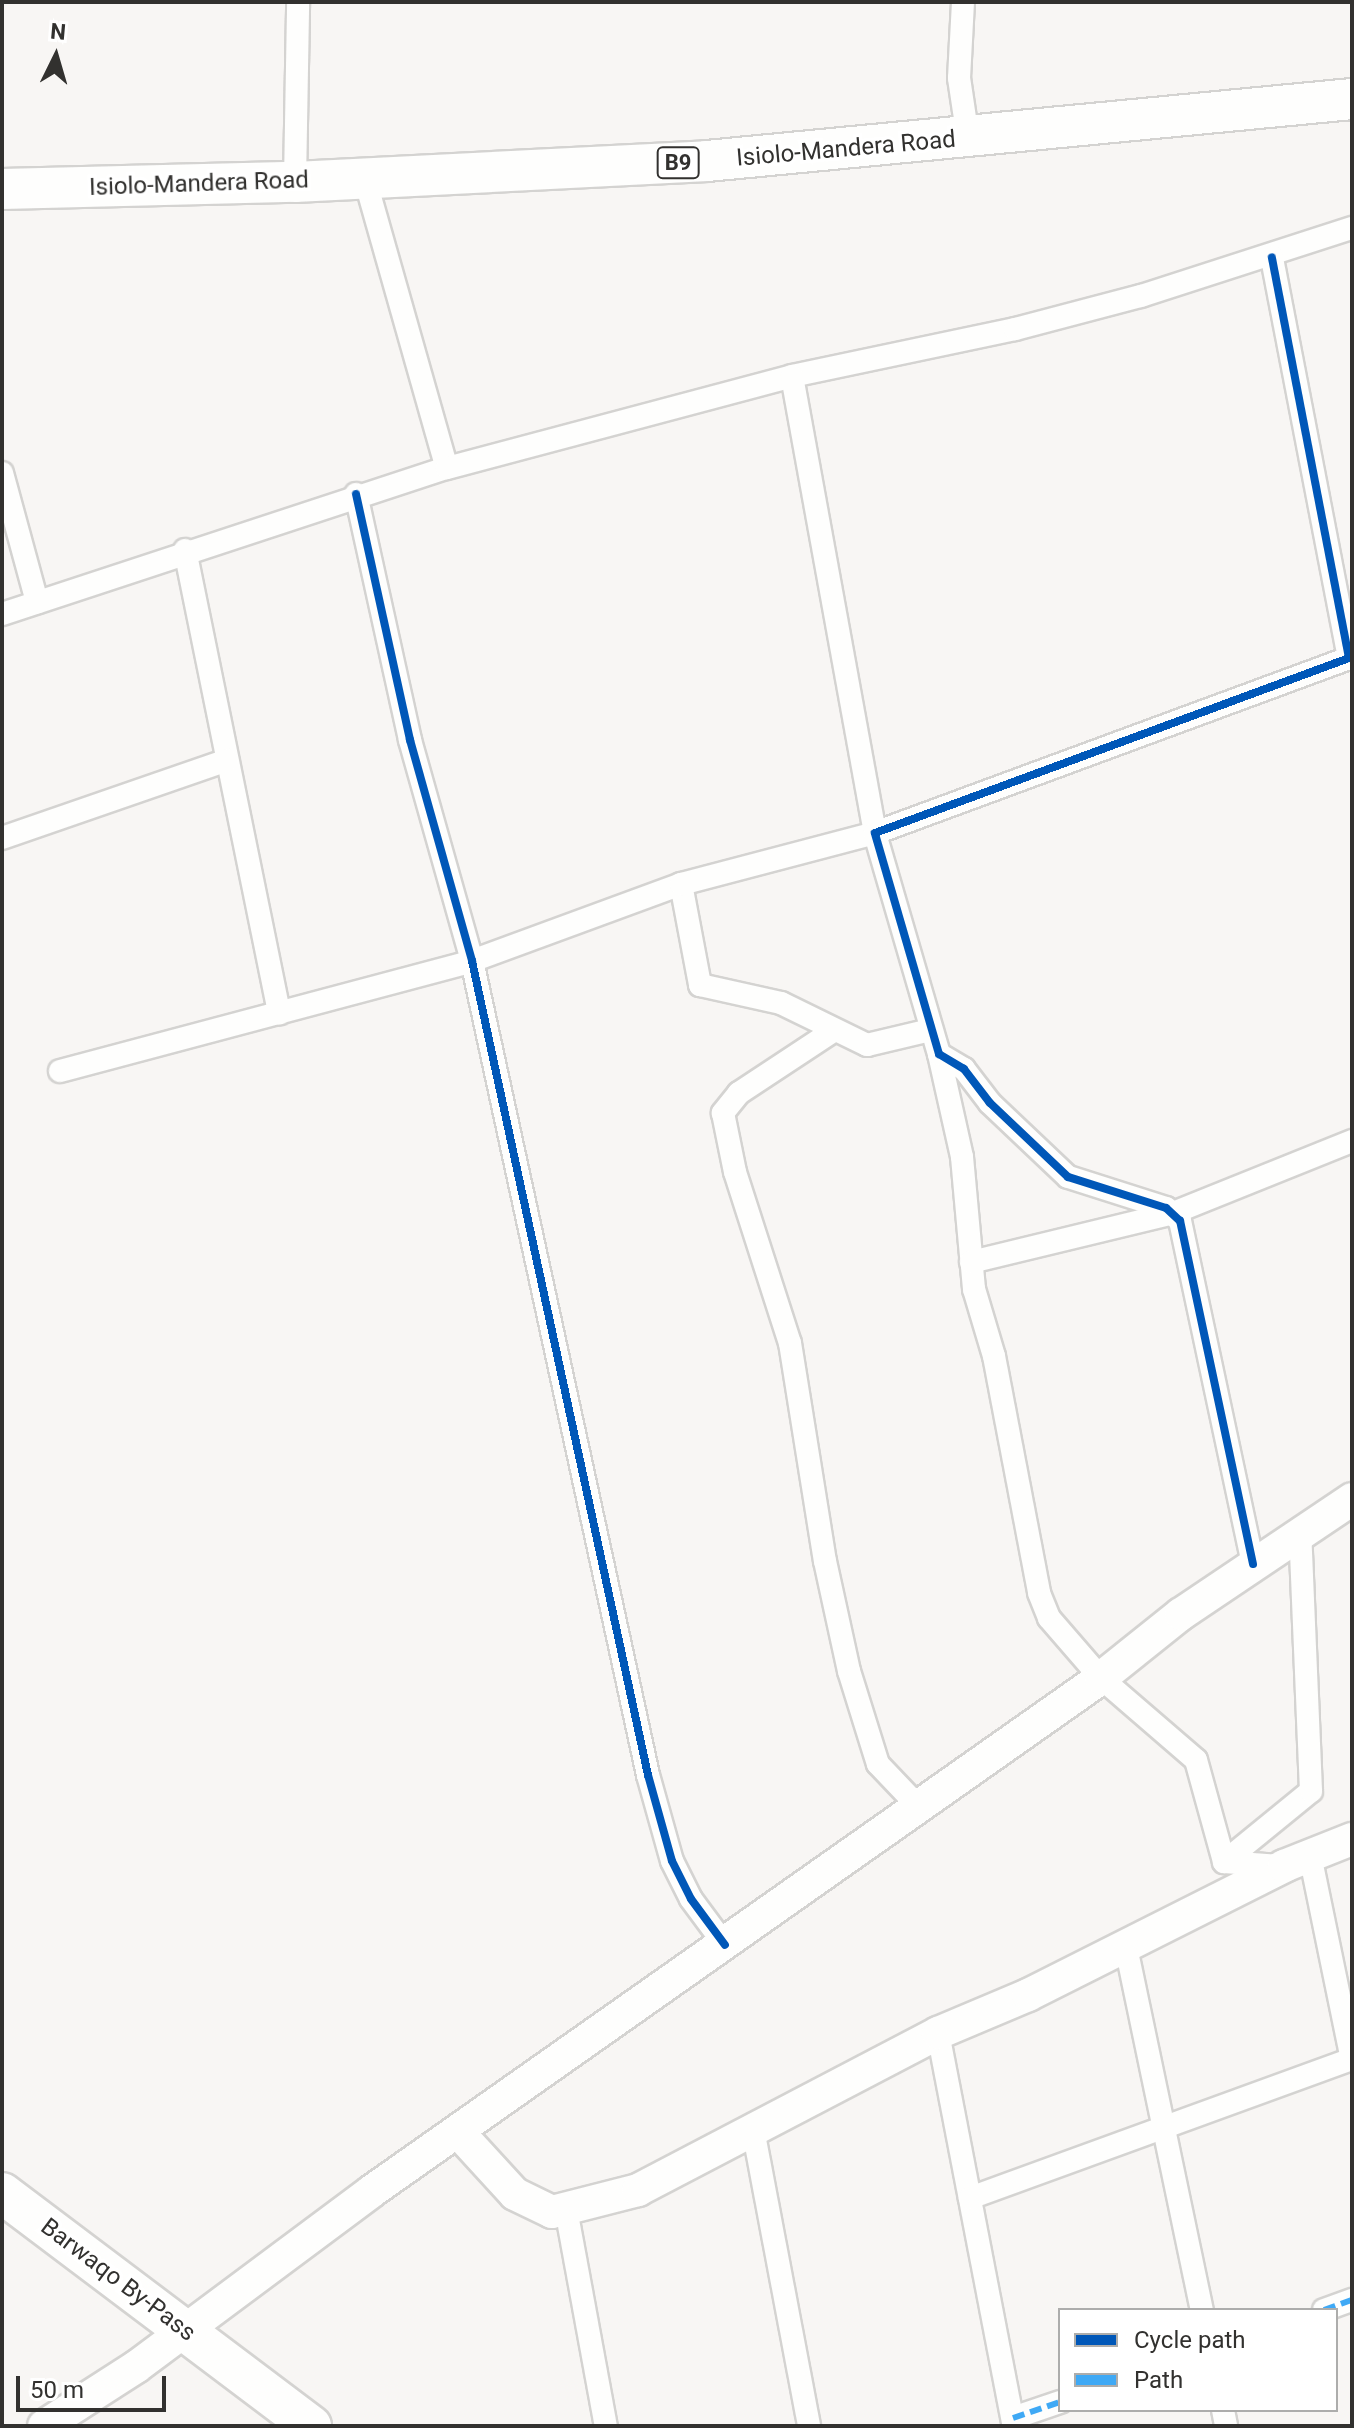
<!DOCTYPE html>
<style>
body{margin:0}
#map{position:relative;width:1354px;height:2428px;overflow:hidden;background:#f8f6f4;font-family:Roboto,sans-serif}
div>[style]{position:absolute}
.roads{filter:drop-shadow(2px 0 #d4d3d1) drop-shadow(-2px 0 #d4d3d1) drop-shadow(0 2px #d4d3d1) drop-shadow(0 -2px #d4d3d1)}
.street>*{height:22px;margin:-11px;padding:0 11px;transform-origin:11px;border-radius:11px;background:#fefefd}
.secondary>*{height:32px;margin:-16px;padding:0 16px;transform-origin:16px;border-radius:16px;background:#fefefd}
.highway>*{height:40px;margin:-20px;padding:0 20px;transform-origin:20px;border-radius:20px;background:#fefefd}
.quiet>*{height:6px;margin-top:-3px;transform-origin:0;background:repeating-linear-gradient(90deg,#3fa9f5 0 12px,transparent 0 18px)}
.cycleway>*{height:8px;margin:-4px;padding:0 4px;transform-origin:4px;border-radius:4px;background:#0057b8}
span{translate:-50% -50%;white-space:nowrap;text-align:center;line-height:1.15;-webkit-text-stroke:7px #fff;paint-order:stroke}
.shield-label span{padding:2px 6px;background:#fff;border:2px solid;border-radius:6px;-webkit-text-stroke-width:0}
.shield-label{font-size:22px;color:#32312f;font-weight:700}
.street-label{font-size:24px;color:#32312f}
.frame{position:absolute;inset:0;border:4px solid #32312f;pointer-events:none}
.legend{position:absolute;left:1058px;top:2308px;width:280px;height:104px;box-sizing:border-box;background:#fff;border:2px solid #adadac;margin:0;padding:10px 14px;list-style:none;font-size:24px;color:#32312f}
.legend li{display:flex;align-items:center;gap:16px;height:40px}
.legend b{width:40px;border:2px solid #adadac}
.north{position:absolute;left:16px;top:16px;width:80px;height:80px;-webkit-text-stroke:6px #fff;paint-order:stroke;rotate:5deg;font-size:22px;font-weight:700;line-height:32px;text-align:center;color:#32312f}
.north::after{content:'';display:block;margin:auto;width:28px;height:36px;background:#32312f;clip-path:polygon(50% 0,100% 100%,50% 72%,0 100%)}
.scale{position:absolute;left:16px;top:2376px;width:150px;height:36px;box-sizing:border-box;border:4px solid #32312f;border-top:0;padding-left:10px;font-size:24px;line-height:28px;white-space:nowrap;color:#32312f;-webkit-text-stroke:6px #fff;paint-order:stroke}
</style>
<div id="map">
<div class="roads">
<div class="street">
<i style="left:963px;top:2px;width:76px;rotate:93deg"></i>
<i style="left:959px;top:78px;width:61px;rotate:81.5deg"></i>
<i style="left:365px;top:179px;width:300px;rotate:74.2deg"></i>
<i style="left:295px;top:182px;width:180px;rotate:-89deg"></i>
<i style="left:2px;top:473px;width:134px;rotate:74.8deg"></i>
<i style="left:356px;top:494px;width:252px;rotate:77.6deg"></i>
<i style="left:410px;top:740px;width:230px;rotate:74.3deg"></i>
<i style="left:472px;top:961px;width:833px;rotate:77.8deg"></i>
<i style="left:648px;top:1775px;width:89px;rotate:74.4deg"></i>
<i style="left:672px;top:1861px;width:42px;rotate:63.4deg"></i>
<i style="left:691px;top:1899px;width:57px;rotate:53.5deg"></i>
<i style="left:185px;top:550px;width:473px;rotate:78.5deg"></i>
<i style="left:2px;top:614px;width:468px;rotate:-18.2deg"></i>
<i style="left:447px;top:468px;width:357px;rotate:-14.9deg"></i>
<i style="left:792px;top:376px;width:228px;rotate:-11.9deg"></i>
<i style="left:1015px;top:329px;width:130px;rotate:-14.7deg"></i>
<i style="left:1141px;top:296px;width:222px;rotate:-17.9deg"></i>
<i style="left:2px;top:838px;width:238px;rotate:-19.1deg"></i>
<i style="left:681px;top:884px;width:103px;rotate:79.3deg"></i>
<i style="left:700px;top:985px;width:83px;rotate:12.5deg"></i>
<i style="left:781px;top:1003px;width:96px;rotate:26deg"></i>
<i style="left:867px;top:1045px;width:65px;rotate:-13.4deg"></i>
<i style="left:833px;top:1031px;width:113px;rotate:146.6deg"></i>
<i style="left:739px;top:1093px;width:26px;rotate:129deg"></i>
<i style="left:723px;top:1113px;width:60px;rotate:78.5deg"></i>
<i style="left:735px;top:1172px;width:180px;rotate:72.2deg"></i>
<i style="left:790px;top:1343px;width:221px;rotate:80.9deg"></i>
<i style="left:825px;top:1561px;width:113px;rotate:77.7deg"></i>
<i style="left:849px;top:1671px;width:97px;rotate:72.7deg"></i>
<i style="left:878px;top:1764px;width:58px;rotate:46.4deg"></i>
<i style="left:939px;top:1054px;width:106px;rotate:77.4deg"></i>
<i style="left:962px;top:1157px;width:133px;rotate:84.8deg"></i>
<i style="left:974px;top:1289px;width:70px;rotate:73.4deg"></i>
<i style="left:994px;top:1356px;width:241px;rotate:79.2deg"></i>
<i style="left:1039px;top:1593px;width:27px;rotate:68deg"></i>
<i style="left:1049px;top:1618px;width:79px;rotate:49.1deg"></i>
<i style="left:1101px;top:1678px;width:125px;rotate:40.8deg"></i>
<i style="left:1196px;top:1760px;width:106px;rotate:74.6deg"></i>
<i style="left:60px;top:1071px;width:426px;rotate:-14.9deg"></i>
<i style="left:472px;top:961px;width:223px;rotate:-20.2deg"></i>
<i style="left:681px;top:884px;width:201px;rotate:-14.7deg"></i>
<i style="left:875px;top:833px;width:464px;rotate:-100.3deg"></i>
<i style="left:971px;top:1262px;width:208px;rotate:-13.6deg"></i>
<i style="left:1173px;top:1213px;width:193px;rotate:-21.9deg"></i>
<i style="left:1253px;top:1564px;width:351px;rotate:-102deg"></i>
<i style="left:1180px;top:1221px;width:19px;rotate:-137deg"></i>
<i style="left:1166px;top:1208px;width:103px;rotate:-162.4deg"></i>
<i style="left:1068px;top:1177px;width:108px;rotate:-136.5deg"></i>
<i style="left:990px;top:1103px;width:43px;rotate:-127.4deg"></i>
<i style="left:964px;top:1069px;width:29px;rotate:-149deg"></i>
<i style="left:939px;top:1054px;width:230px;rotate:-106.2deg"></i>
<i style="left:875px;top:833px;width:505px;rotate:-20.26deg"></i>
<i style="left:1349px;top:658px;width:408px;rotate:-100.9deg"></i>
<i style="left:1310px;top:1855px;width:208px;rotate:78.4deg"></i>
<i style="left:1280px;top:1866px;width:56px;rotate:-175.9deg"></i>
<i style="left:1224px;top:1862px;width:112px;rotate:-39.2deg"></i>
<i style="left:1311px;top:1791px;width:258px;rotate:-92.4deg"></i>
<i style="left:1126px;top:1947px;width:371px;rotate:78.2deg"></i>
<i style="left:938px;top:2033px;width:400px;rotate:79.1deg"></i>
<i style="left:753px;top:2129px;width:302px;rotate:79.3deg"></i>
<i style="left:970px;top:2198px;width:407px;rotate:-20deg"></i>
<i style="left:566px;top:2209px;width:221px;rotate:79.6deg"></i>
<i style="left:1324px;top:2310px;width:30px;rotate:-20deg"></i>
<i style="left:1223px;top:2410px;width:16px;rotate:79deg"></i>
<i style="left:1013px;top:2418px;width:50px;rotate:-18.8deg"></i>
</div>
<div class="secondary">
<i style="left:460px;top:2134px;width:81px;rotate:47.5deg"></i>
<i style="left:515px;top:2194px;width:41px;rotate:25.9deg"></i>
<i style="left:552px;top:2212px;width:89px;rotate:-14.3deg"></i>
<i style="left:638px;top:2190px;width:339px;rotate:-27.6deg"></i>
<i style="left:938px;top:2033px;width:98px;rotate:-22.9deg"></i>
<i style="left:1028px;top:1995px;width:287px;rotate:-26.7deg"></i>
<i style="left:1284px;top:1866px;width:73px;rotate:-21.7deg"></i>
<i style="left:44px;top:2426px;width:109px;rotate:-32.7deg"></i>
<i style="left:136px;top:2367px;width:294px;rotate:-36.7deg"></i>
<i style="left:372px;top:2191px;width:891px;rotate:-35.13deg"></i>
<i style="left:1101px;top:1678px;width:102px;rotate:-38.7deg"></i>
<i style="left:1181px;top:1614px;width:206px;rotate:-33.9deg"></i>
</div>
<div class="highway">
<i style="left:2px;top:189px;width:293px;rotate:-1.4deg"></i>
<i style="left:295px;top:182px;width:413px;rotate:-2.9deg"></i>
<i style="left:707px;top:161px;width:648px;rotate:-5.49deg"></i>
<i style="left:2px;top:2193px;width:387px;rotate:37deg"></i>
</div>
</div>
<div class="quiet">
<i style="left:1324px;top:2310px;width:30px;rotate:-20deg"></i>
<i style="left:1013px;top:2418px;width:50px;rotate:-18.8deg"></i>
</div>
<div class="cycleway">
<i style="left:356px;top:494px;width:252px;rotate:77.6deg"></i>
<i style="left:410px;top:740px;width:230px;rotate:74.3deg"></i>
<i style="left:472px;top:961px;width:833px;rotate:77.8deg"></i>
<i style="left:648px;top:1775px;width:89px;rotate:74.4deg"></i>
<i style="left:672px;top:1861px;width:42px;rotate:63.4deg"></i>
<i style="left:691px;top:1899px;width:57px;rotate:53.5deg"></i>
<i style="left:1253px;top:1564px;width:351px;rotate:-102deg"></i>
<i style="left:1180px;top:1221px;width:19px;rotate:-137deg"></i>
<i style="left:1166px;top:1208px;width:103px;rotate:-162.4deg"></i>
<i style="left:1068px;top:1177px;width:108px;rotate:-136.5deg"></i>
<i style="left:990px;top:1103px;width:43px;rotate:-127.4deg"></i>
<i style="left:964px;top:1069px;width:29px;rotate:-149deg"></i>
<i style="left:939px;top:1054px;width:230px;rotate:-106.2deg"></i>
<i style="left:875px;top:833px;width:505px;rotate:-20.26deg"></i>
<i style="left:1349px;top:658px;width:408px;rotate:-100.9deg"></i>
</div>
<div class="shield-label">
<span style="left:678px;top:163px">B9</span>
</div>
<div class="street-label">
<span style="left:846px;top:149px;rotate:-5deg">Isiolo-Mandera Road</span>
<span style="left:199px;top:184px;rotate:-2deg">Isiolo-Mandera Road</span>
<span style="left:118px;top:2280px;rotate:37deg">Barwaqo By-Pass</span>
</div>
<div class="frame"></div>
<ul class="legend">
<li><b style="height:10px;background:#0057b8"></b>Cycle path</li>
<li><b style="height:10px;background:#3fa9f5"></b>Path</li>
</ul>
<div class="north">N</div>
<div class="scale">50 m</div>
</div>
